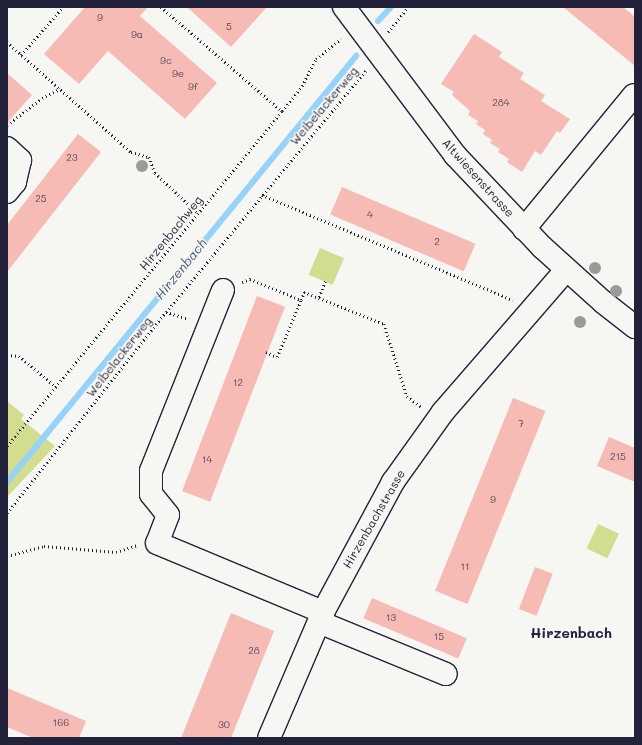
<!DOCTYPE html>
<style>
body{margin:0}
#map{position:relative;width:642px;height:745px;overflow:hidden;background:#f6f6f2;font-family:Mali,sans-serif}
div>[style]{position:absolute}
.green>*{inset:0;background:#d2dd90;transform-origin:0 0}
.stream>*{height:6px;margin:-3px;padding:0 3px;transform-origin:3px;border-radius:3px;background:#97d3f8}
.building>*{inset:0;background:#f7bbb6;transform-origin:0 0}
.path>*{height:2.5px;margin-top:-1.25px;transform-origin:0;background:repeating-linear-gradient(90deg,#22223b 0 1px,transparent 0 4px)}
.roads{filter:drop-shadow(1px 0 #22223b) drop-shadow(-1px 0 #22223b) drop-shadow(0 1px #22223b) drop-shadow(0 -1px #22223b)}
.minor>*{height:22px;margin:-11px;padding:0 11px;transform-origin:11px;border-radius:11px;background:#f6f6f2}
.trees>*{width:12px;height:12px;margin:-6px;border-radius:50%;background:#9a9b99}
span{translate:-50% -50%;white-space:nowrap;text-align:center;line-height:1.15;-webkit-text-stroke:3px #f6f6f2;paint-order:stroke}
.number-label{font-size:10px;color:#57485a}
.number-label span{-webkit-text-stroke-width:0}
.street-label{font-size:12px;color:#22223b}
.water-label{font-size:13px;color:#455774;font-style:italic}
.quarter-label{font-size:14px;color:#22223b;font-weight:700}
.frame{position:absolute;inset:0;border:8px solid #22223b;pointer-events:none}
</style>
<div id="map">
<div class="green">
<i style="left:320px;top:248px;width:26px;height:29px;rotate:23deg"></i>
<i style="clip-path:polygon(7px 401px,24px 415px,21px 419px,55px 446px,7px 497px)"></i>
<i style="left:598px;top:524px;width:23px;height:27px;rotate:25deg"></i>
</div>
<div class="stream">
<i style="left:378px;top:21px;width:19px;rotate:-47deg"></i>
<i style="left:7px;top:482px;width:551px;rotate:-50.67deg"></i>
</div>
<div class="building">
<i style="clip-path:polygon(85px 7px,148px 7px,140px 16px,217px 83px,185px 119px,108px 51px,79px 84px,44px 54px)"></i>
<i style="clip-path:polygon(187px 7px,267px 7px,231px 47px)"></i>
<i style="clip-path:polygon(563px 7px,623px 7px,635px 17px,635px 66px)"></i>
<i style="clip-path:polygon(474px 34px,502px 52px,499px 57px,524px 73px,520px 79px,545px 95px,541px 101px,570px 119px,560px 133px,557px 131px,541px 155px,535px 151px,522px 172px,507px 162px,509px 159px,498px 152px,500px 149px,490px 143px,492px 140px,483px 134px,485px 130px,476px 124px,478px 121px,468px 115px,470px 111px,452px 95px,454px 92px,441px 84px)"></i>
<i style="clip-path:polygon(7px 73px,32px 95px,7px 123px)"></i>
<i style="clip-path:polygon(78px 134px,101px 152px,7px 272px,7px 225px)"></i>
<i style="left:342px;top:187px;width:145px;height:30px;rotate:23deg"></i>
<i style="left:257px;top:296px;width:30px;height:209px;rotate:21deg"></i>
<i style="left:513px;top:398px;width:35px;height:208px;rotate:22deg"></i>
<i style="clip-path:polygon(609px 437px,635px 448px,635px 482px,597px 466px)"></i>
<i style="left:535px;top:567px;width:19px;height:45px;rotate:21deg"></i>
<i style="left:372px;top:598px;width:103px;height:22px;rotate:23deg"></i>
<i style="clip-path:polygon(231px 613px,274px 631px,231px 738px,181px 738px)"></i>
<i style="clip-path:polygon(7px 688px,86px 721px,79px 738px,33px 738px,7px 727px)"></i>
</div>
<div class="path">
<i style="left:161px;top:7px;width:160px;rotate:40.7deg"></i>
<i style="left:388px;top:32px;width:32px;rotate:-51deg"></i>
<i style="left:7px;top:42px;width:166px;rotate:41.6deg"></i>
<i style="left:131px;top:152px;width:19px;rotate:16deg"></i>
<i style="left:149px;top:157px;width:17px;rotate:69deg"></i>
<i style="left:155px;top:173px;width:60px;rotate:43deg"></i>
<i style="left:21px;top:55px;width:64px;rotate:-48.8deg"></i>
<i style="left:7px;top:125px;width:44px;rotate:-37.6deg"></i>
<i style="left:42px;top:98px;width:20px;rotate:-27deg"></i>
<i style="left:262px;top:195px;width:272px;rotate:22.7deg"></i>
<i style="left:242px;top:282px;width:9px;rotate:-21deg"></i>
<i style="left:250px;top:279px;width:55px;rotate:22.4deg"></i>
<i style="left:301px;top:300px;width:9px;rotate:-69deg"></i>
<i style="left:304px;top:292px;width:86px;rotate:21.8deg"></i>
<i style="left:384px;top:324px;width:76px;rotate:72.3deg"></i>
<i style="left:407px;top:396px;width:18px;rotate:38deg"></i>
<i style="left:319px;top:297px;width:17px;rotate:-69deg"></i>
<i style="left:166px;top:312px;width:24px;rotate:17deg"></i>
<i style="left:266px;top:352px;width:12px;rotate:24deg"></i>
<i style="left:277px;top:357px;width:62px;rotate:-67.2deg"></i>
<i style="left:7px;top:355px;width:12px;rotate:5deg"></i>
<i style="left:19px;top:356px;width:47px;rotate:39.8deg"></i>
<i style="left:7px;top:446px;width:433px;rotate:-50.6deg"></i>
<i style="left:282px;top:111px;width:32px;rotate:-51deg"></i>
<i style="left:302px;top:86px;width:30px;rotate:-63deg"></i>
<i style="left:316px;top:59px;width:32px;rotate:-39deg"></i>
<i style="left:7px;top:513px;width:256px;rotate:-51.7deg"></i>
<i style="left:166px;top:312px;width:314px;rotate:-50.4deg"></i>
<i style="left:7px;top:556px;width:38px;rotate:-15deg"></i>
<i style="left:44px;top:546px;width:72px;rotate:4.8deg"></i>
<i style="left:116px;top:552px;width:22px;rotate:-18deg"></i>
</div>
<div class="roads">
<div class="minor">
<i style="left:344px;top:7px;width:185px;rotate:53.1deg"></i>
<i style="left:455px;top:155px;width:127px;rotate:46.6deg"></i>
<i style="left:542px;top:247px;width:82px;rotate:42deg"></i>
<i style="left:603px;top:302px;width:41px;rotate:38deg"></i>
<i style="left:7px;top:148px;width:18px;rotate:43deg"></i>
<i style="left:20px;top:160px;width:23px;rotate:103deg"></i>
<i style="left:15px;top:182px;width:13px;rotate:129deg"></i>
<i style="left:524px;top:229px;width:173px;rotate:-50.6deg"></i>
<i style="left:223px;top:290px;width:195px;rotate:111.7deg"></i>
<i style="left:151px;top:471px;width:23px;rotate:90deg"></i>
<i style="left:151px;top:494px;width:27px;rotate:51deg"></i>
<i style="left:168px;top:515px;width:30px;rotate:111deg"></i>
<i style="left:157px;top:543px;width:180px;rotate:22.6deg"></i>
<i style="left:319px;top:622px;width:137px;rotate:22.3deg"></i>
<i style="left:269px;top:738px;width:137px;rotate:-66.8deg"></i>
<i style="left:323px;top:612px;width:148px;rotate:-61.7deg"></i>
<i style="left:393px;top:482px;width:86px;rotate:-54.5deg"></i>
<i style="left:443px;top:412px;width:188px;rotate:-49.1deg"></i>
</div>
</div>
<div class="trees">
<i style="left:142px;top:166px"></i>
<i style="left:595px;top:268px"></i>
<i style="left:616px;top:291px"></i>
<i style="left:580px;top:322px"></i>
</div>
<div class="number-label">
<span style="left:100px;top:18px">9</span>
<span style="left:229px;top:27px">5</span>
<span style="left:137px;top:35px">9a</span>
<span style="left:166px;top:61px">9c</span>
<span style="left:178px;top:74px">9e</span>
<span style="left:193px;top:87px">9f</span>
<span style="left:501px;top:103px">284</span>
<span style="left:72px;top:158px">23</span>
<span style="left:41px;top:199px">25</span>
<span style="left:370px;top:215px">4</span>
<span style="left:437px;top:242px">2</span>
<span style="left:238px;top:383px">12</span>
<span style="left:521px;top:424px">7</span>
<span style="left:618px;top:457px">215</span>
<span style="left:207px;top:460px">14</span>
<span style="left:493px;top:500px">9</span>
<span style="left:465px;top:567px">11</span>
<span style="left:391px;top:618px">13</span>
<span style="left:439px;top:637px">15</span>
<span style="left:254px;top:651px">28</span>
<span style="left:61px;top:723px">166</span>
<span style="left:224px;top:725px">30</span>
</div>
<div class="street-label">
<span style="left:324px;top:106px;rotate:-50deg">Weibelackerweg</span>
<span style="left:478px;top:178px;rotate:48deg">Altwiesenstrasse</span>
<span style="left:171px;top:233px;rotate:-51deg">Hirzenbachweg</span>
<span style="left:119px;top:357px;rotate:-52deg">Weibelackerweg</span>
<span style="left:374px;top:519px;rotate:-60deg">Hirzenbachstrasse</span>
</div>
<div class="water-label">
<span style="left:181px;top:269px;rotate:-51deg">Hirzenbach</span>
</div>
<div class="quarter-label">
<span style="left:571px;top:633px">Hirzenbach</span>
</div>
<div class="frame"></div>
</div>
